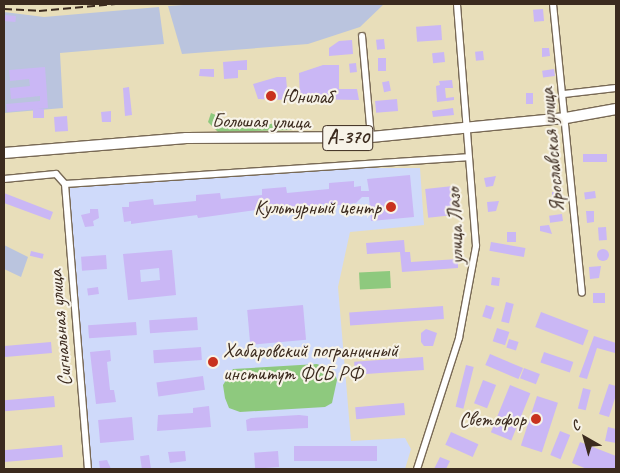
<!DOCTYPE html>
<meta charset="utf-8">
<style>
body{margin:0}
#map{position:relative;width:620px;height:473px;overflow:hidden;background:#e8deba;font-family:Caveat,sans-serif}
div>[style]{position:absolute}
.built>*{inset:0;background:#cfdafa}
.industrial>*{inset:0;background:#bac4de}
.green>*{inset:0;background:#8ec97e;transform-origin:0 0}
.building>*{inset:0;background:#cab7f5;transform-origin:0 0}
.round{border-radius:50%}
.roads{filter:drop-shadow(1px 0 #786955) drop-shadow(-1px 0 #786955) drop-shadow(0 1px #786955) drop-shadow(0 -1px #786955)}
.minor>*{height:6px;margin:-3px;padding:0 3px;transform-origin:3px;border-radius:3px;background:#fff}
.trunk>*{height:10px;margin:-5px;padding:0 5px;transform-origin:5px;border-radius:5px;background:#fff}
.rail>*{height:2px;margin-top:-1px;transform-origin:0;background:repeating-linear-gradient(90deg,#3b2a1e 0 8px,transparent 0 12px)}
.dots>*{width:14px;height:14px;translate:-50% -50%;box-sizing:border-box;border:2px solid #f7f3e8;border-radius:50%}
span{translate:-50% -50%;white-space:nowrap;text-align:center;line-height:1.15;-webkit-text-stroke:4.5px #f7f3e8;paint-order:stroke}
.shield-label span{padding:1px 4px;background:#f7f3e8;border:1px solid;border-radius:4px;-webkit-text-stroke-width:0}
.shield-label{font-size:19px;color:#3b2a1e;font-weight:700}
.poi-label{font-size:20px;color:#3b2a1e}
.left{translate:0 -50%;text-align:left}
.right{translate:-100% -50%;text-align:right}
.street-label{font-size:20px;color:#3b2a1e}
.frame{position:absolute;inset:0;border:5px solid #3b2a1e;pointer-events:none}
.north{position:absolute;left:560px;top:413px;width:50px;height:50px;-webkit-text-stroke:4px #f7f3e8;paint-order:stroke;rotate:322deg;font-size:14px;font-weight:700;line-height:20px;text-align:center;color:#3b2a1e}
.north::after{content:'';display:block;margin:auto;width:18px;height:22px;background:#3b2a1e;clip-path:polygon(50% 0,100% 100%,50% 72%,0 100%)}
</style>
<div id="map">
<div class="built">
<i style="clip-path:polygon(317px 168px,420px 168px,424px 225px,350px 232px,338px 287px,351px 441px,405px 438px,411px 449px,405px 469px,90px 469px,69px 188px)"></i>
</div>
<div class="industrial">
<i style="clip-path:polygon(199px 4px,384px 4px,360px 27px,308px 44px,182px 54px,168px 6px)"></i>
<i style="clip-path:polygon(159px 7px,164px 44px,60px 53px,63px 108px,4px 113px,4px 12px,44px 17px)"></i>
<i style="clip-path:polygon(4px 245px,28px 257px,21px 277px,4px 269px)"></i>
</div>
<div class="green">
<i style="clip-path:polygon(211px 113px,218px 116px,219px 123px,289px 124px,294px 130px,218px 132px,208px 122px)"></i>
<i style="left:390px;top:271px;width:17px;height:31px;rotate:87deg"></i>
<i style="clip-path:polygon(317px 364px,334px 371px,337px 380px,332px 403px,325px 407px,240px 412px,229px 408px,225px 398px,223px 385px,233px 369px)"></i>
</div>
<div class="building">
<i style="left:543px;top:9px;width:12px;height:10px;rotate:85deg"></i>
<i style="left:4px;top:15px;width:12px;height:6px;rotate:5deg"></i>
<i style="left:441px;top:25px;width:15px;height:25px;rotate:86deg"></i>
<i style="left:384px;top:39px;width:10px;height:8px;rotate:84deg"></i>
<i style="clip-path:polygon(352px 40px,353px 54px,329px 56px,329px 48px,339px 41px)"></i>
<i style="clip-path:polygon(542px 48px,549px 48px,550px 56px,542px 57px)"></i>
<i style="left:483px;top:51px;width:9px;height:8px;rotate:84deg"></i>
<i style="left:444px;top:52px;width:10px;height:12px;rotate:84deg"></i>
<i style="left:378px;top:58px;width:8px;height:13px"></i>
<i style="clip-path:polygon(247px 60px,247px 70px,238px 70px,238px 78px,224px 79px,223px 62px)"></i>
<i style="left:356px;top:63px;width:9px;height:7px;rotate:84deg"></i>
<i style="clip-path:polygon(323px 65px,339px 65px,339px 89px,357px 89px,359px 100px,300px 99px,299px 73px)"></i>
<i style="clip-path:polygon(45px 67px,48px 108px,7px 112px,6px 104px,40px 101px,40px 96px,11px 99px,10px 88px,30px 86px,29px 79px,10px 81px,9px 70px)"></i>
<i style="clip-path:polygon(200px 69px,214px 69px,214px 77px,199px 76px)"></i>
<i style="left:554px;top:69px;width:7px;height:12px;rotate:82deg"></i>
<i style="clip-path:polygon(277px 77px,286px 77px,288px 100px,258px 99px,253px 84px)"></i>
<i style="clip-path:polygon(452px 80px,453px 88px,445px 88px,446px 98px,454px 97px,454px 100px,437px 102px,436px 86px,440px 85px,439px 81px)"></i>
<i style="left:389px;top:81px;width:10px;height:7px;rotate:79deg"></i>
<i style="clip-path:polygon(129px 87px,132px 115px,125px 116px,123px 88px)"></i>
<i style="left:526px;top:93px;width:7px;height:11px"></i>
<i style="left:397px;top:99px;width:12px;height:22px;rotate:85deg"></i>
<i style="clip-path:polygon(453px 108px,454px 115px,433px 117px,432px 111px)"></i>
<i style="left:44px;top:109px;width:9px;height:11px;rotate:90deg"></i>
<i style="clip-path:polygon(111px 111px,111px 122px,102px 122px,101px 112px)"></i>
<i style="left:67px;top:116px;width:15px;height:13px;rotate:86deg"></i>
<i style="left:583px;top:154px;width:24px;height:8px"></i>
<i style="clip-path:polygon(410px 175px,414px 217px,371px 221px,369px 197px,362px 197px,356px 203px,331px 206px,331px 203px,264px 212px,264px 209px,198px 218px,197px 215px,131px 224px,131px 221px,124px 222px,122px 207px,129px 207px,129px 202px,153px 199px,154px 205px,196px 201px,196px 195px,220px 193px,221px 199px,262px 195px,262px 189px,286px 187px,287px 193px,329px 189px,329px 183px,354px 181px,354px 187px,361px 186px,361px 191px,369px 191px,367px 179px)"></i>
<i style="clip-path:polygon(496px 176px,493px 186px,486px 187px,484px 178px)"></i>
<i style="left:453px;top:186px;width:29px;height:28px;rotate:84deg"></i>
<i style="left:595px;top:191px;width:7px;height:11px;rotate:82deg"></i>
<i style="left:562px;top:192px;width:7px;height:10px;rotate:90deg"></i>
<i style="clip-path:polygon(4px 193px,53px 212px,50px 220px,4px 203px)"></i>
<i style="clip-path:polygon(499px 201px,496px 211px,488px 212px,487px 202px)"></i>
<i style="clip-path:polygon(90px 209px,98px 209px,99px 218px,93px 221px,94px 226px,85px 227px,81px 215px,90px 213px)"></i>
<i style="clip-path:polygon(586px 211px,594px 211px,594px 222px,587px 223px)"></i>
<i style="left:562px;top:214px;width:7px;height:13px;rotate:82deg"></i>
<i style="clip-path:polygon(549px 225px,552px 234px,540px 231px,540px 226px)"></i>
<i style="left:606px;top:227px;width:13px;height:8px;rotate:86deg"></i>
<i style="left:507px;top:232px;width:9px;height:10px"></i>
<i style="clip-path:polygon(404px 240px,405px 252px,410px 252px,411px 262px,458px 259px,458px 268px,402px 272px,400px 252px,367px 254px,366px 243px)"></i>
<i style="left:491px;top:242px;width:35px;height:9px;rotate:10deg"></i>
<i class="round" style="left:597px;top:249px;width:12px;height:12px"></i>
<i style="clip-path:polygon(evenodd,172px 250px,176px 295px,128px 300px,123px 254px,172px 250px,159px 268px,160px 280px,141px 282px,140px 270px,159px 268px)"></i>
<i style="left:31px;top:251px;width:13px;height:5px;rotate:13deg"></i>
<i style="left:106px;top:255px;width:14px;height:25px;rotate:86deg"></i>
<i style="clip-path:polygon(601px 266px,599px 278px,590px 279px,589px 267px)"></i>
<i style="left:492px;top:277px;width:8px;height:8px;rotate:7deg"></i>
<i style="left:98px;top:287px;width:7px;height:11px;rotate:82deg"></i>
<i style="left:593px;top:293px;width:12px;height:10px"></i>
<i style="left:506px;top:302px;width:8px;height:20px;rotate:14deg"></i>
<i style="left:303px;top:305px;width:35px;height:56px;rotate:85deg"></i>
<i style="left:486px;top:305px;width:9px;height:12px;rotate:18deg"></i>
<i style="left:443px;top:306px;width:13px;height:94px;rotate:86deg"></i>
<i style="left:541px;top:312px;width:51px;height:16px;rotate:21deg"></i>
<i style="left:197px;top:317px;width:13px;height:48px;rotate:86deg"></i>
<i style="left:136px;top:322px;width:13px;height:48px;rotate:86deg"></i>
<i style="left:497px;top:328px;width:13px;height:14px;rotate:18deg"></i>
<i style="clip-path:polygon(426px 329px,437px 333px,433px 346px,424px 346px,421px 342px,421px 333px)"></i>
<i style="clip-path:polygon(594px 336px,616px 343px,616px 348px,615px 353px,597px 348px,587px 379px,579px 377px)"></i>
<i style="left:509px;top:339px;width:10px;height:9px;rotate:17deg"></i>
<i style="left:51px;top:342px;width:11px;height:47px;rotate:85deg"></i>
<i style="left:201px;top:347px;width:13px;height:48px;rotate:86deg"></i>
<i style="clip-path:polygon(110px 350px,111px 361px,107px 362px,110px 390px,114px 390px,116px 402px,96px 404px,90px 352px)"></i>
<i style="left:544px;top:352px;width:31px;height:11px;rotate:19deg"></i>
<i style="left:490px;top:354px;width:36px;height:12px;rotate:23deg"></i>
<i style="left:423px;top:357px;width:13px;height:69px;rotate:86deg"></i>
<i style="left:466px;top:365px;width:8px;height:43px;rotate:14deg"></i>
<i style="left:524px;top:368px;width:17px;height:11px;rotate:21deg"></i>
<i style="left:203px;top:376px;width:14px;height:47px;rotate:82deg"></i>
<i style="left:483px;top:380px;width:14px;height:25px;rotate:21deg"></i>
<i style="clip-path:polygon(609px 384px,616px 386px,616px 395px,609px 417px,599px 414px)"></i>
<i style="left:510px;top:385px;width:22px;height:51px;rotate:22deg"></i>
<i style="left:583px;top:388px;width:8px;height:21px;rotate:14deg"></i>
<i style="left:54px;top:396px;width:11px;height:50px;rotate:85deg"></i>
<i style="left:537px;top:396px;width:22px;height:52px;rotate:18deg"></i>
<i style="left:404px;top:403px;width:12px;height:49px;rotate:85deg"></i>
<i style="clip-path:polygon(209px 406px,211px 427px,157px 431px,158px 415px,193px 413px,193px 408px)"></i>
<i style="clip-path:polygon(299px 415px,308px 416px,308px 428px,247px 431px,246px 420px,251px 418px)"></i>
<i style="left:132px;top:417px;width:23px;height:34px;rotate:85deg"></i>
<i style="clip-path:polygon(608px 427px,616px 429px,616px 443px,605px 441px)"></i>
<i style="left:560px;top:431px;width:11px;height:26px;rotate:22deg"></i>
<i style="left:451px;top:432px;width:30px;height:14px;rotate:24deg"></i>
<i style="clip-path:polygon(580px 442px,616px 456px,616px 469px,587px 469px,572px 463px)"></i>
<i style="left:62px;top:445px;width:12px;height:59px;rotate:85deg"></i>
<i style="left:377px;top:446px;width:15px;height:83px;rotate:90deg"></i>
<i style="clip-path:polygon(185px 451px,186px 461px,170px 463px,168px 452px)"></i>
<i style="left:278px;top:451px;width:16px;height:24px;rotate:86deg"></i>
<i style="left:149px;top:455px;width:14px;height:9px;rotate:82deg"></i>
<i style="clip-path:polygon(440px 457px,450px 461px,446px 469px,434px 469px)"></i>
<i style="clip-path:polygon(107px 460px,111px 469px,100px 469px,99px 461px)"></i>
</div>
<div class="roads">
<div class="minor">
<i style="left:553px;top:4px;width:290px;rotate:84.3deg"></i>
<i style="left:362px;top:36px;width:101px;rotate:84.9deg"></i>
<i style="left:564px;top:94px;width:52px;rotate:-6.6deg"></i>
<i style="left:4px;top:179px;width:52px;rotate:-5.5deg"></i>
<i style="left:56px;top:174px;width:13px;rotate:48deg"></i>
<i style="left:65px;top:184px;width:286px;rotate:85.4deg"></i>
<i style="left:65px;top:184px;width:403px;rotate:-3.8deg"></i>
<i style="left:417px;top:469px;width:138px;rotate:-72.2deg"></i>
<i style="left:459px;top:338px;width:94px;rotate:-79.5deg"></i>
<i style="left:476px;top:246px;width:243px;rotate:-94.5deg"></i>
</div>
<div class="trunk">
<i style="left:4px;top:153px;width:183px;rotate:-4.7deg"></i>
<i style="left:186px;top:138px;width:185px;rotate:-0.3deg"></i>
<i style="left:371px;top:137px;width:196px;rotate:-5.6deg"></i>
<i style="left:566px;top:118px;width:51px;rotate:-10.2deg"></i>
</div>
</div>
<div class="rail">
<i style="left:4px;top:9px;width:35px;rotate:3deg"></i>
<i style="left:39px;top:11px;width:77px;rotate:-5.2deg"></i>
</div>
<div class="dots">
<i style="left:271px;top:96px;background:#c8321e"></i>
<i style="left:391px;top:207px;background:#c8321e"></i>
<i style="left:213px;top:362px;background:#c8321e"></i>
<i style="left:536px;top:419px;background:#c8321e"></i>
</div>
<div class="shield-label">
<span style="left:348px;top:138px">А-370</span>
</div>
<div class="poi-label">
<span class="left" style="left:282px;top:96px">Юнилаб</span>
<span class="right" style="left:381px;top:207px">Культурный центр</span>
<span class="left" style="left:223px;top:362px">Хабаровский пограничный<br>институт ФСБ РФ</span>
<span class="right" style="left:526px;top:419px">Светофор</span>
</div>
<div class="street-label">
<span style="left:261px;top:121px;rotate:1deg">Большая улица</span>
<span style="left:552px;top:150px;rotate:-95deg">Ярославская улица</span>
<span style="left:455px;top:226px;rotate:-93deg">улица Лазо</span>
<span style="left:60px;top:328px;rotate:-95deg">Сигнальная улица</span>
</div>
<div class="frame"></div>
<div class="north">С</div>
</div>
